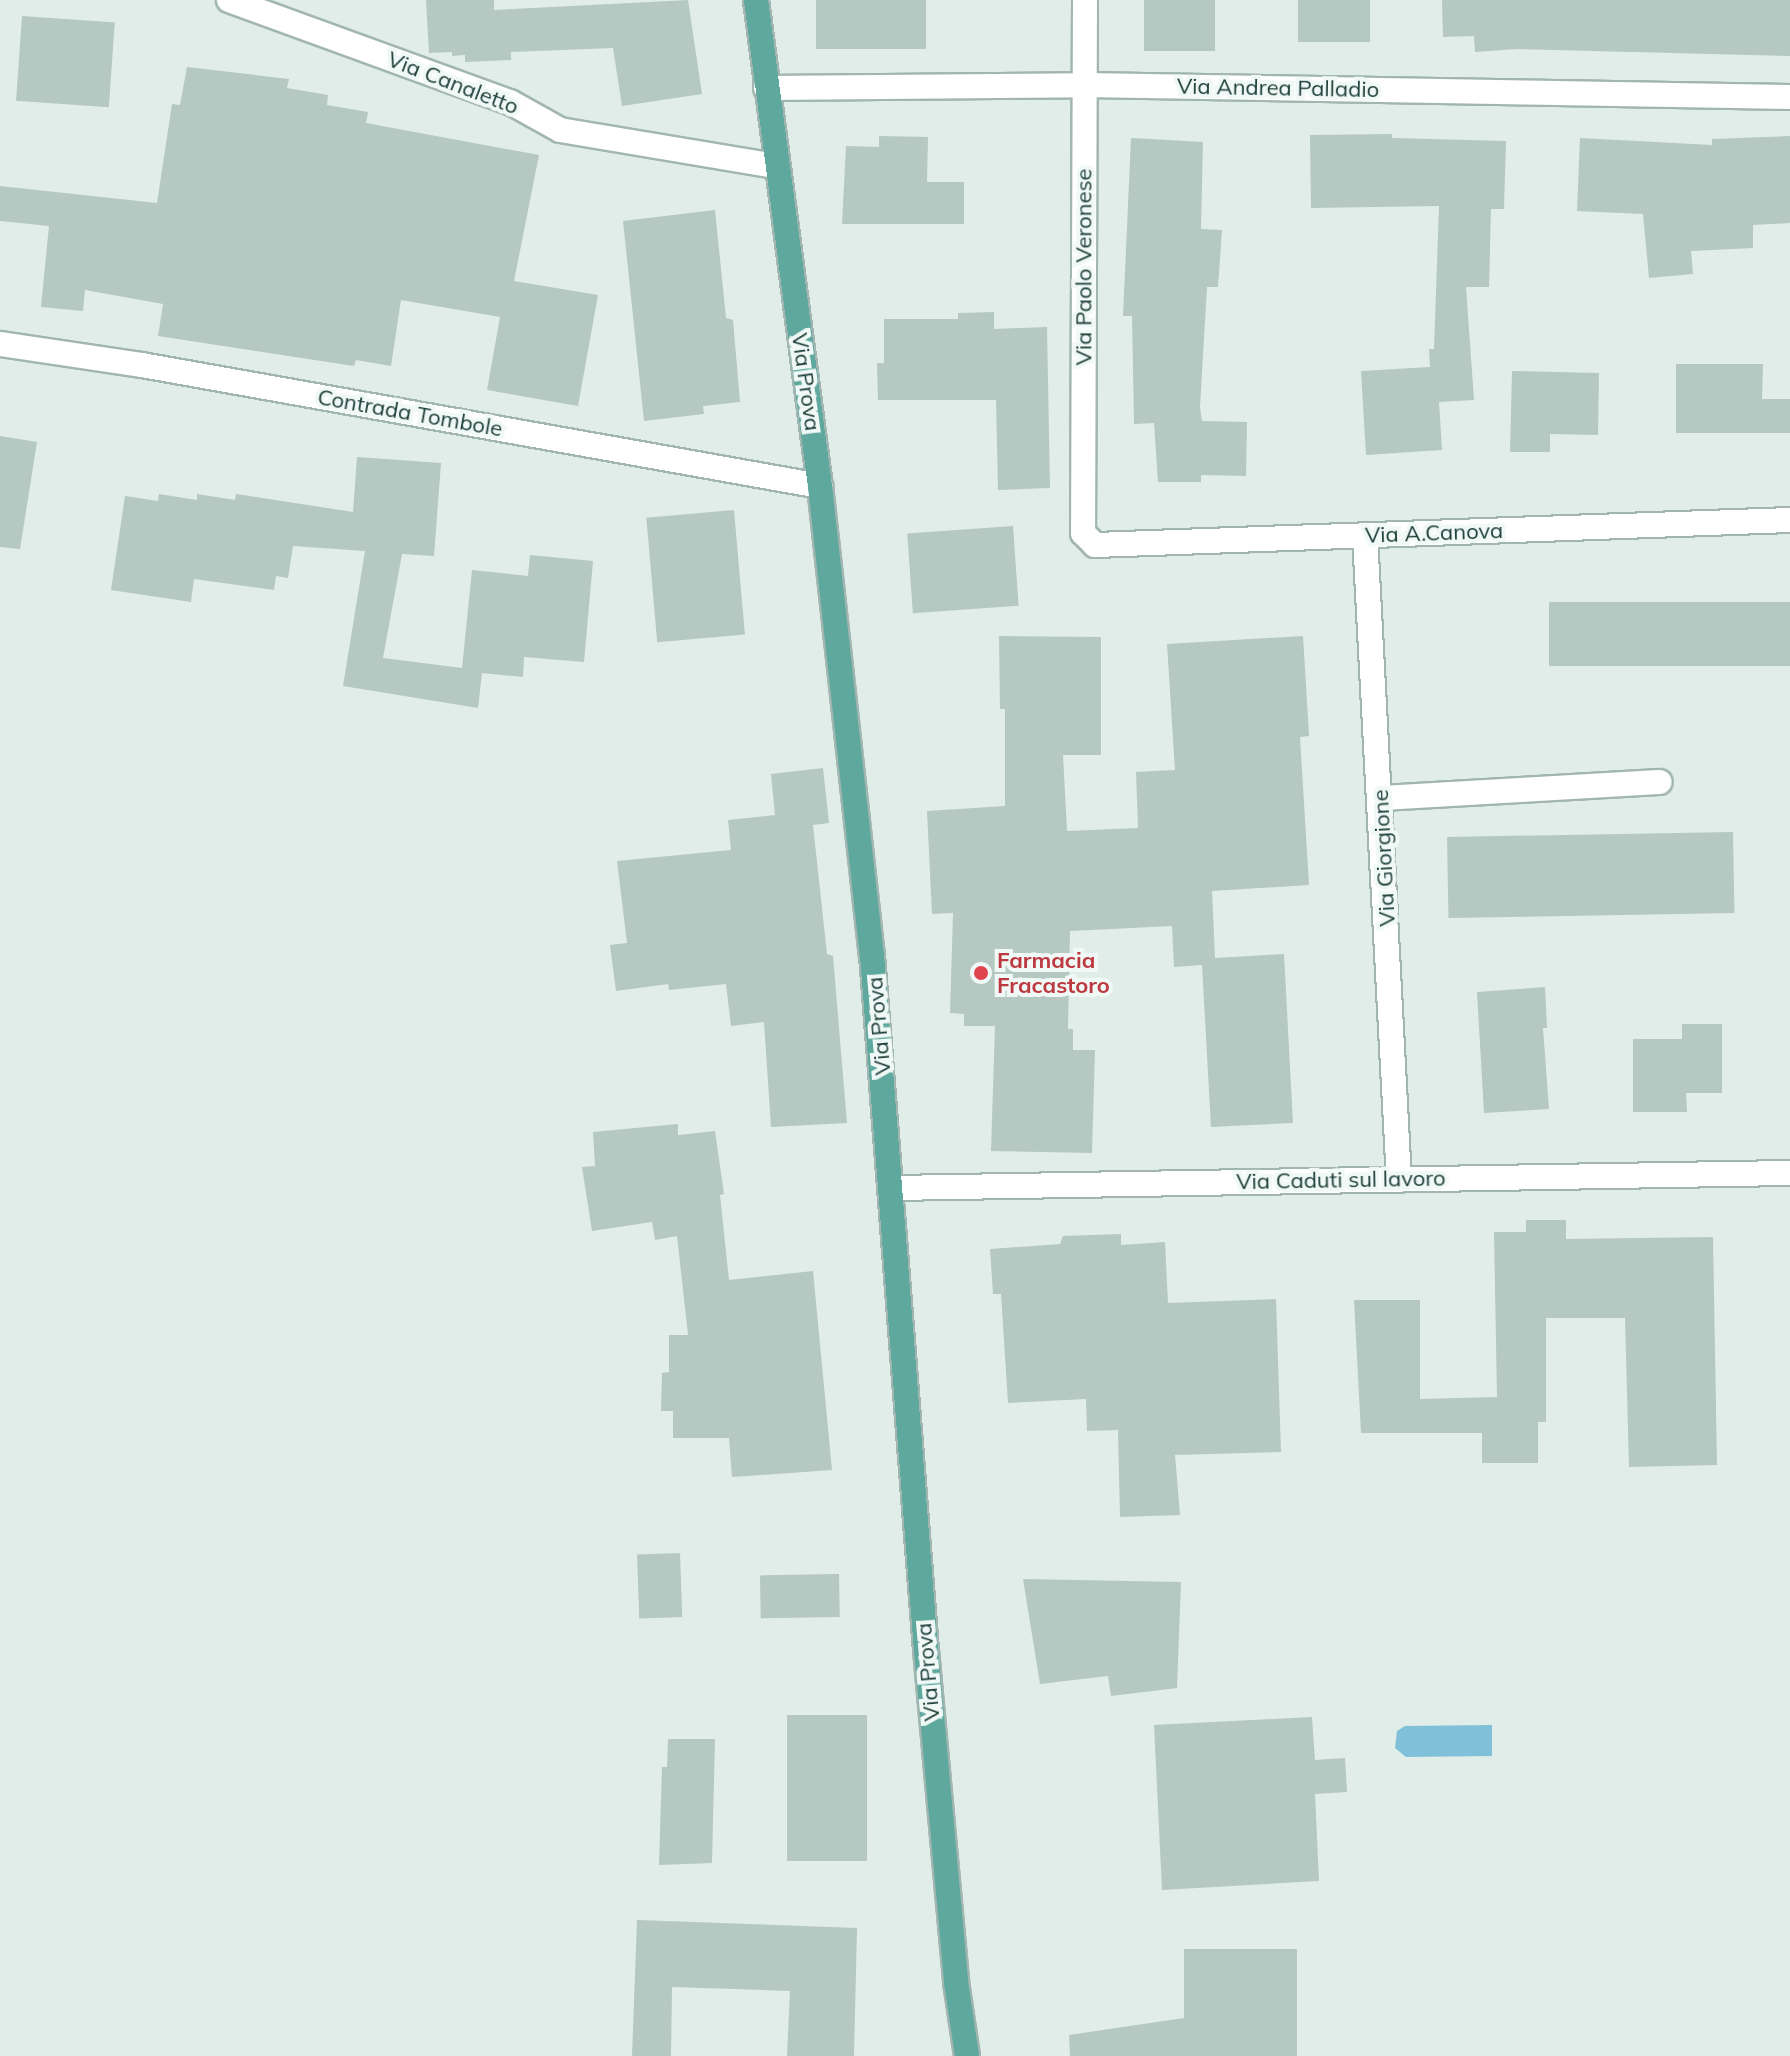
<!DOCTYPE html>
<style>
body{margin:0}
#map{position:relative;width:1790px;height:2056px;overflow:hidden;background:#e0ede9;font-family:Mulish,sans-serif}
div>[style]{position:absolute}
.water>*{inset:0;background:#81c0d9}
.building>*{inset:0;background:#b5c8c2;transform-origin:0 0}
.roads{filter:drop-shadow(2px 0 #a2b6b1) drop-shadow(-2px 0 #a2b6b1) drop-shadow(0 2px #a2b6b1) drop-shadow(0 -2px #a2b6b1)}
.minor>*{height:24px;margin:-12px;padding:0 12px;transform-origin:12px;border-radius:12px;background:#fff}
.major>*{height:24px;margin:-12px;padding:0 12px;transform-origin:12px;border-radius:12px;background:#5fa89e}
.dots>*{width:22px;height:22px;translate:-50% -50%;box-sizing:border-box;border:4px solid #f1f9f6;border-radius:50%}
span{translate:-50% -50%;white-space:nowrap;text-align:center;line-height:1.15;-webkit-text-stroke:8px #f1f9f6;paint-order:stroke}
.street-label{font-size:22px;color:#1f403b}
.health-label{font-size:22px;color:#be3a42;font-weight:700}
.left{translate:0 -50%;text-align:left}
</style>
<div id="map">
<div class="water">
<i style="clip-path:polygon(1492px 1725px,1492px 1756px,1406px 1757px,1395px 1748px,1397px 1731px,1405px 1726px)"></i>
</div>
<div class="building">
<i style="clip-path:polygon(426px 0,494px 0,494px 10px,688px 0,702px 94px,622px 106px,613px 48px,511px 52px,511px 60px,465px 62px,465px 55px,452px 56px,452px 52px,429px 53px)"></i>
<i style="left:816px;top:0;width:110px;height:49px"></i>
<i style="left:1144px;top:0;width:71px;height:51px"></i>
<i style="left:1298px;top:0;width:72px;height:42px"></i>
<i style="clip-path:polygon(1442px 0,1790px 0,1790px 56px,1517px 49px,1475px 52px,1474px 36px,1443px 37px)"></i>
<i style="left:22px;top:16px;width:93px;height:85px;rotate:4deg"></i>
<i style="clip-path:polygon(187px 67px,289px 79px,287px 88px,328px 95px,327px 105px,368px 112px,366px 123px,539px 155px,514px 281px,598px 295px,578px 406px,487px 390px,500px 317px,401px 300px,391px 366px,356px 360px,354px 366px,158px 336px,163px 304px,85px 290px,83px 311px,41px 307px,49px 226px,0 221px,0 186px,157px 203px,172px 104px,180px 105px)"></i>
<i style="clip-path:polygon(1392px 134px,1392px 138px,1506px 141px,1504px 209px,1491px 209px,1489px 287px,1466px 287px,1474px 400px,1439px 402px,1442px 450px,1366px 455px,1361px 371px,1430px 367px,1429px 349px,1434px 349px,1439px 206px,1311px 208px,1310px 135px)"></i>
<i style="clip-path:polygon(879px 136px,928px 137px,927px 182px,964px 182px,964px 224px,842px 224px,846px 146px,879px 147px)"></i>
<i style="clip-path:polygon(1790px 136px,1790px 223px,1753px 225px,1753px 248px,1691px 251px,1693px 274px,1649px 278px,1643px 214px,1577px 211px,1580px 138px,1712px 145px,1712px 139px)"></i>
<i style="clip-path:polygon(1131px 138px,1203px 142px,1201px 229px,1222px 230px,1218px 287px,1207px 287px,1200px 407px,1202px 421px,1247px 422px,1246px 476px,1201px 475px,1201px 482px,1158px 482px,1154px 423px,1134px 424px,1132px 316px,1123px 316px)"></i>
<i style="clip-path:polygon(715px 210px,726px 318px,733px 320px,740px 402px,703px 406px,704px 414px,644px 421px,623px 221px)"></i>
<i style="clip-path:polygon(994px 312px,994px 329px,1047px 327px,1050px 488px,998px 490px,996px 400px,878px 400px,877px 363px,884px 363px,884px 319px,958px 319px,958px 313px)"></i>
<i style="clip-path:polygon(1676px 364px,1763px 364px,1762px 399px,1790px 399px,1790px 433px,1676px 433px)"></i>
<i style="clip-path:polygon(1512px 371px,1599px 373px,1598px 435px,1550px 434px,1550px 452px,1510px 452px)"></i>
<i style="clip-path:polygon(0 436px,37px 442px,20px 549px,0 547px)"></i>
<i style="clip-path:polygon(357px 457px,441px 463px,434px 556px,402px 554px,383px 658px,462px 668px,472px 570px,528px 576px,530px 555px,593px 561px,584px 662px,524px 657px,523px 677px,482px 673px,478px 708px,343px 686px,365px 551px,293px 546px,288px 578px,276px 576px,274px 590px,194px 579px,191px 602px,111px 590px,125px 496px,158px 501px,159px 494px,197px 500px,197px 494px,235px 500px,236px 494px,353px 512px)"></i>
<i style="left:734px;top:510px;width:125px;height:88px;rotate:85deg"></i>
<i style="left:1013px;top:526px;width:80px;height:106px;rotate:86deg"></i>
<i style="left:1790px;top:602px;width:64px;height:241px;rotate:90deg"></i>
<i style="clip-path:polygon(999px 636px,1101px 637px,1101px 755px,1063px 755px,1067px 831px,1138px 828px,1136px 772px,1175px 770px,1167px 644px,1303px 636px,1309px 736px,1300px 737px,1309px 885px,1212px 891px,1215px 958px,1284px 954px,1293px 1123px,1211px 1127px,1202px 965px,1174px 967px,1172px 926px,1070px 931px,1068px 1029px,1073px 1029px,1073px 1050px,1095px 1050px,1092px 1153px,991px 1151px,995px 1026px,964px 1026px,964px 1014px,950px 1013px,953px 913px,932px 914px,927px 811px,1005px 806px,1005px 709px,1000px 709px)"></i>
<i style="clip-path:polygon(823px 768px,829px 823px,813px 825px,827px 954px,833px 956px,847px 1123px,771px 1127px,764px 1022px,731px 1026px,726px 984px,669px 990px,668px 984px,616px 991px,610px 945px,627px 943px,617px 861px,731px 850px,728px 820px,775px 815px,771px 774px)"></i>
<i style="left:1733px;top:832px;width:81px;height:286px;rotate:89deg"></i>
<i style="clip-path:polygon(1545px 987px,1547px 1028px,1543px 1028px,1549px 1109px,1484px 1113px,1477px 992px)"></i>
<i style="clip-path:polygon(1682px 1024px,1722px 1024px,1722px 1093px,1686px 1093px,1687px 1112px,1633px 1112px,1633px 1039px,1682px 1039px)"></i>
<i style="clip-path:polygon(678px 1124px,678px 1135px,715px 1131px,724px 1194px,720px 1195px,729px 1280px,813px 1271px,832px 1470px,732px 1477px,729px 1438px,673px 1438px,673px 1411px,661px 1411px,662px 1373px,669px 1372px,669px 1335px,688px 1335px,677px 1236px,655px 1240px,652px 1222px,592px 1231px,582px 1167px,595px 1166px,593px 1132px)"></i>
<i style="clip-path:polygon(1526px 1220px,1566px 1220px,1566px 1239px,1713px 1237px,1717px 1465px,1629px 1467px,1625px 1318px,1546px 1318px,1546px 1422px,1538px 1422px,1538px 1463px,1482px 1463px,1482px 1433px,1361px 1433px,1354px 1300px,1420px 1300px,1420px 1399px,1497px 1397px,1494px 1232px,1526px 1232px)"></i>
<i style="clip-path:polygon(1121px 1234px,1121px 1245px,1165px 1242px,1168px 1303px,1276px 1299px,1281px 1452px,1175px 1455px,1180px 1515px,1120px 1517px,1118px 1430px,1087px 1431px,1086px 1399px,1008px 1403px,1001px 1294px,993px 1294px,990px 1249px,1060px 1244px,1063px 1236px)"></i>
<i style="left:680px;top:1553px;width:64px;height:43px;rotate:88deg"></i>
<i style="left:839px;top:1574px;width:43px;height:79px;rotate:89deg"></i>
<i style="clip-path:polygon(1023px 1579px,1181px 1582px,1177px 1688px,1111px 1696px,1108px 1676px,1040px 1684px)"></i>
<i style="left:787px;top:1715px;width:80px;height:146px"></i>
<i style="clip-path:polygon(1312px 1717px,1315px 1760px,1345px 1758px,1347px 1792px,1315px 1794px,1319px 1881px,1162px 1890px,1154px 1725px)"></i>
<i style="clip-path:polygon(668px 1739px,715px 1739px,712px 1863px,659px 1865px,662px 1767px,667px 1767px)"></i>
<i style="clip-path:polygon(637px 1920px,857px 1928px,854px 2056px,787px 2056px,790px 1991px,672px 1987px,671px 2056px,632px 2056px)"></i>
<i style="clip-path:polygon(1184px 1949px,1297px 1949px,1297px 2056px,1070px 2056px,1069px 2035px,1184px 2018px)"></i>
</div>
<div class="roads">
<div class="minor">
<i style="left:229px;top:0;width:299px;rotate:20deg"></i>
<i style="left:510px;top:102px;width:57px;rotate:29.2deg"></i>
<i style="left:560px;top:130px;width:219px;rotate:9.5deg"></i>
<i style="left:1085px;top:0;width:533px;rotate:90.21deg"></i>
<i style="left:1083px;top:533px;width:17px;rotate:45deg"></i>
<i style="left:1095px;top:545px;width:695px;rotate:-2.06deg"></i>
<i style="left:766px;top:88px;width:319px;rotate:-0.5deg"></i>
<i style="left:1085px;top:85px;width:705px;rotate:0.98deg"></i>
<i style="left:0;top:344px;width:144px;rotate:8.4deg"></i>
<i style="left:142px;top:365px;width:689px;rotate:10.12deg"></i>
<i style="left:1365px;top:536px;width:645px;rotate:86.98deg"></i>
<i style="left:1381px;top:798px;width:279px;rotate:-3.3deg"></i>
<i style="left:893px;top:1188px;width:897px;rotate:-0.96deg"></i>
</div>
<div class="major">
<i style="left:756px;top:0;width:490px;rotate:82.5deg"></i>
<i style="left:820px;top:486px;width:472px;rotate:83.7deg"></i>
<i style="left:872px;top:955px;width:697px;rotate:85.56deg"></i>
<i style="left:926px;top:1650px;width:333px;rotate:84.8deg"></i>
<i style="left:956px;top:1982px;width:75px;rotate:81.5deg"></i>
</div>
</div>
<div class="dots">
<i style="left:981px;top:973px;background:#e0444e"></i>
</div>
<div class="street-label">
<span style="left:453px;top:83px;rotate:21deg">Via Canaletto</span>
<span style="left:1278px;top:88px;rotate:1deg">Via Andrea Palladio</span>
<span style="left:1084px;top:267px;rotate:-90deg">Via Paolo Veronese</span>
<span style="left:806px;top:382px;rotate:82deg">Via Prova</span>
<span style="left:410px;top:413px;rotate:10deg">Contrada Tombole</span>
<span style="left:1434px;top:533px;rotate:-2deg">Via A.Canova</span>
<span style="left:1384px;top:858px;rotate:-93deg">Via Giorgione</span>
<span style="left:879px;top:1026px;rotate:-95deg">Via Prova</span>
<span style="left:1341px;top:1180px;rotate:-1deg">Via Caduti sul lavoro</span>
<span style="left:928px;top:1672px;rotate:-95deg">Via Prova</span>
</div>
<div class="health-label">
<span class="left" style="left:997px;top:973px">Farmacia<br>Fracastoro</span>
</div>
</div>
